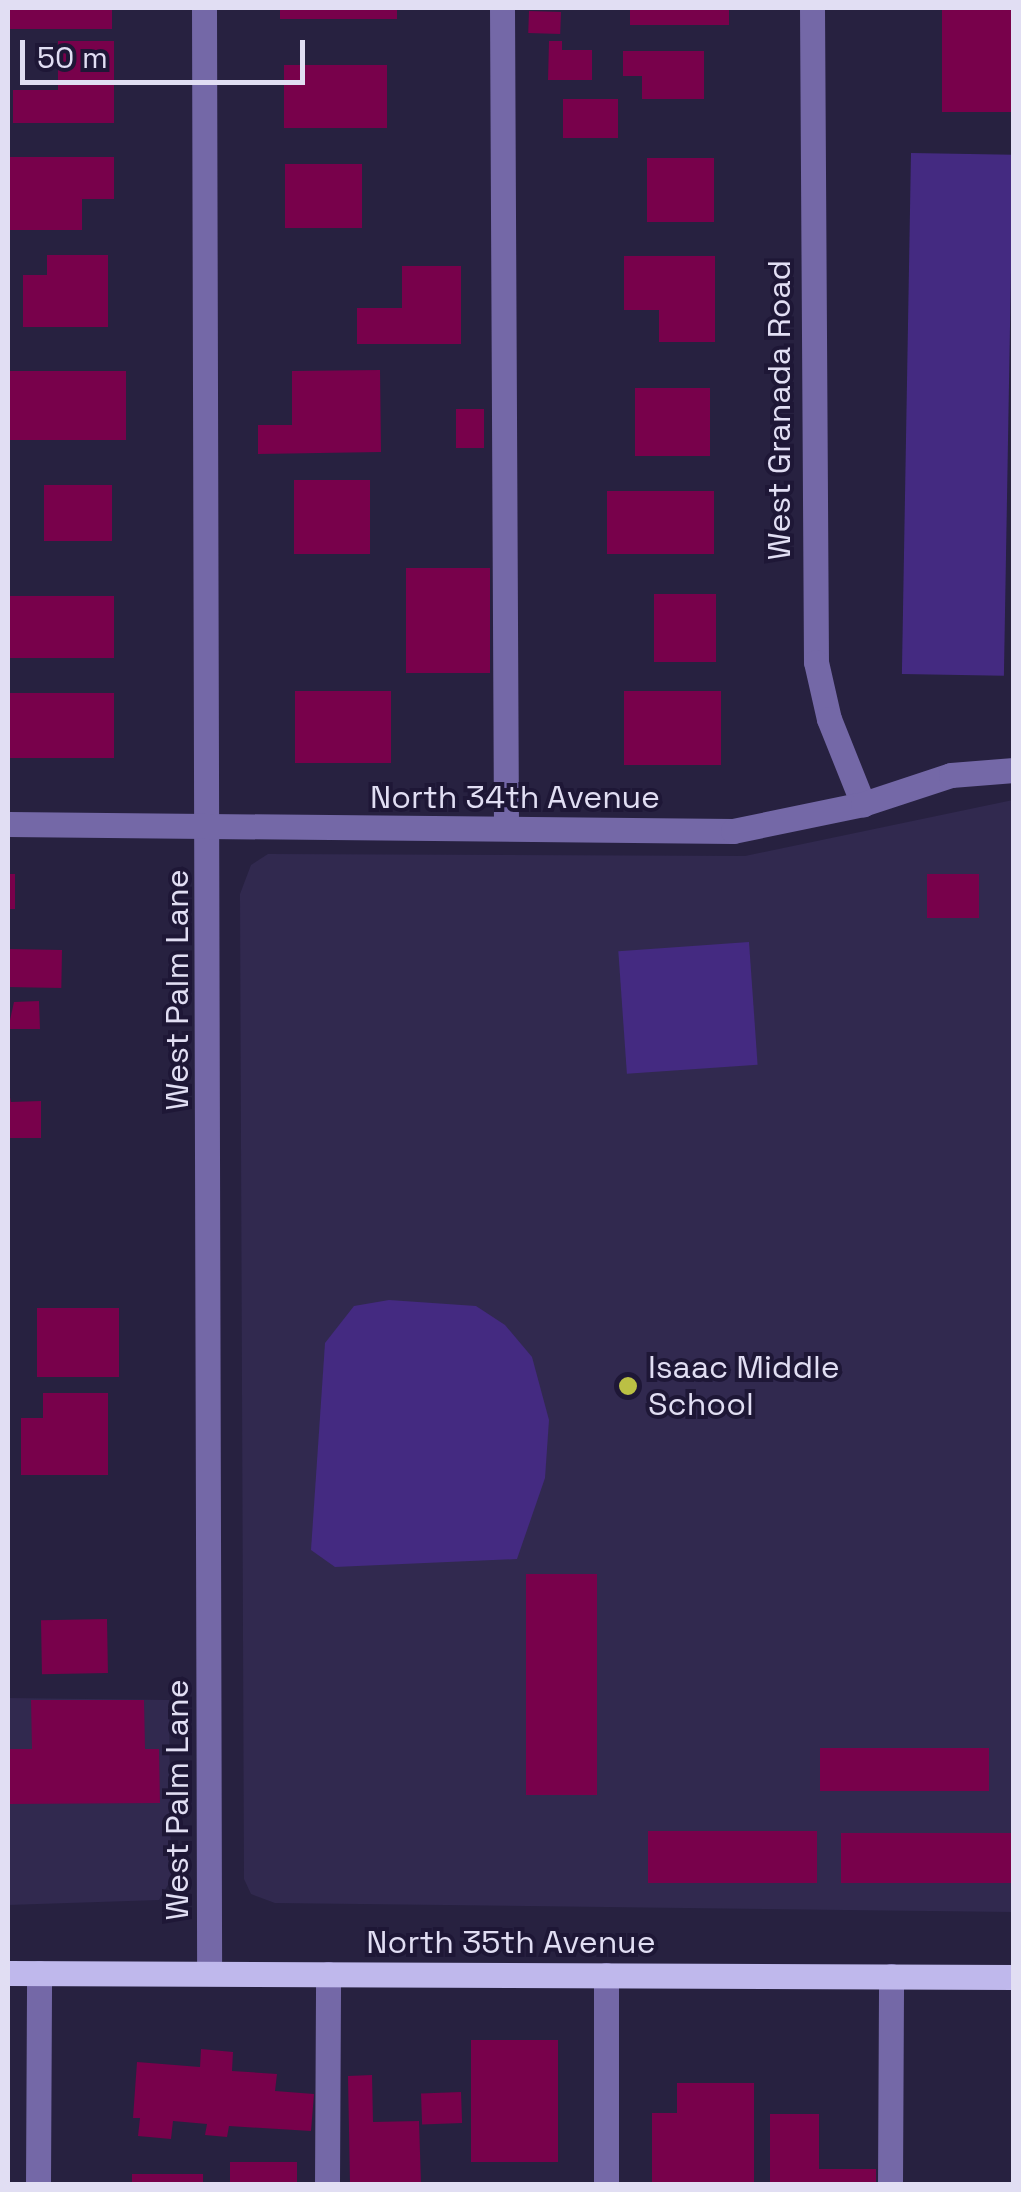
<!DOCTYPE html>
<style>
body{margin:0}
#map{position:relative;width:1021px;height:2192px;overflow:hidden;background:#272140;font-family:"Space Grotesk",sans-serif}
div>[style]{position:absolute}
.built>*{inset:0;background:#31294f}
.green>*{inset:0;background:#442a81;transform-origin:0 0}
.building>*{inset:0;background:#78014b;transform-origin:0 0}
.minor>*{height:25px;margin:-12.5px;padding:0 12.5px;transform-origin:12.5px;border-radius:12.5px;background:#7468a7}
.major>*{height:25px;margin:-12.5px;padding:0 12.5px;transform-origin:12.5px;border-radius:12.5px;background:#bfb8ec}
.dots>*{width:28px;height:28px;translate:-50% -50%;box-sizing:border-box;border:5px solid #1e1736;border-radius:50%}
span{translate:-50% -50%;white-space:nowrap;text-align:center;line-height:1.15;-webkit-text-stroke:8px #1e1736;paint-order:stroke}
.street-label{font-size:32px;color:#e1def3}
.poi-label{font-size:32px;color:#e1def3}
.left{translate:0 -50%;text-align:left}
.frame{position:absolute;inset:0;border:10px solid #e1def3;pointer-events:none}
.scale{position:absolute;left:20px;top:40px;width:285px;height:45px;box-sizing:border-box;border:5px solid #e1def3;border-top:0;padding-left:12px;font-size:30px;line-height:35px;white-space:nowrap;color:#e1def3;-webkit-text-stroke:8px #1e1736;paint-order:stroke}
</style>
<div id="map">
<div class="built">
<i style="clip-path:polygon(1013px 800px,1013px 1912px,275px 1903px,251px 1894px,244px 1879px,240px 894px,251px 865px,268px 854px,745px 856px)"></i>
<i style="clip-path:polygon(8px 1698px,169px 1700px,171px 1880px,159px 1900px,8px 1905px)"></i>
</div>
<div class="green">
<i style="left:911px;top:153px;width:102px;height:521px;rotate:1deg"></i>
<i style="left:749px;top:942px;width:123px;height:131px;rotate:86deg"></i>
<i style="clip-path:polygon(389px 1300px,476px 1306px,505px 1325px,532px 1357px,549px 1420px,545px 1478px,517px 1559px,335px 1567px,311px 1550px,325px 1343px,354px 1306px)"></i>
</div>
<div class="building">
<i style="left:8px;top:8px;width:104px;height:21px"></i>
<i style="left:280px;top:8px;width:117px;height:11px"></i>
<i style="left:630px;top:8px;width:99px;height:17px"></i>
<i style="left:942px;top:8px;width:72px;height:104px"></i>
<i style="left:529px;top:11px;width:32px;height:22px;rotate:2deg"></i>
<i style="clip-path:polygon(58px 41px,114px 41px,114px 123px,13px 123px,13px 90px,58px 90px)"></i>
<i style="clip-path:polygon(549px 41px,562px 41px,562px 50px,592px 50px,592px 80px,548px 80px)"></i>
<i style="clip-path:polygon(623px 51px,704px 51px,704px 99px,642px 99px,642px 76px,623px 76px)"></i>
<i style="left:284px;top:65px;width:103px;height:63px"></i>
<i style="left:563px;top:99px;width:55px;height:39px"></i>
<i style="clip-path:polygon(8px 157px,114px 157px,114px 199px,82px 199px,82px 230px,8px 230px)"></i>
<i style="left:647px;top:158px;width:67px;height:64px"></i>
<i style="left:285px;top:164px;width:77px;height:64px"></i>
<i style="clip-path:polygon(47px 255px,108px 255px,108px 327px,23px 327px,23px 275px,47px 275px)"></i>
<i style="clip-path:polygon(624px 256px,715px 256px,715px 342px,659px 342px,659px 310px,624px 310px)"></i>
<i style="clip-path:polygon(402px 266px,461px 266px,461px 344px,357px 344px,357px 308px,402px 308px)"></i>
<i style="clip-path:polygon(380px 370px,381px 452px,258px 454px,258px 425px,292px 425px,292px 371px)"></i>
<i style="left:9px;top:371px;width:117px;height:69px"></i>
<i style="left:635px;top:388px;width:75px;height:68px"></i>
<i style="left:456px;top:409px;width:28px;height:39px"></i>
<i style="left:294px;top:480px;width:76px;height:74px"></i>
<i style="left:44px;top:485px;width:68px;height:56px"></i>
<i style="left:607px;top:491px;width:107px;height:63px"></i>
<i style="left:406px;top:568px;width:84px;height:105px"></i>
<i style="left:654px;top:594px;width:62px;height:68px"></i>
<i style="left:8px;top:596px;width:106px;height:62px"></i>
<i style="left:295px;top:691px;width:96px;height:72px"></i>
<i style="left:624px;top:691px;width:97px;height:74px"></i>
<i style="left:8px;top:693px;width:106px;height:65px"></i>
<i style="left:8px;top:874px;width:7px;height:35px"></i>
<i style="left:927px;top:874px;width:52px;height:44px"></i>
<i style="left:8px;top:949px;width:54px;height:38px;rotate:1deg"></i>
<i style="clip-path:polygon(39px 1001px,40px 1029px,8px 1029px,14px 1002px)"></i>
<i style="clip-path:polygon(8px 1088px,11px 1102px,41px 1101px,41px 1138px,8px 1138px)"></i>
<i style="left:37px;top:1308px;width:82px;height:69px"></i>
<i style="clip-path:polygon(43px 1393px,108px 1393px,108px 1475px,21px 1475px,21px 1418px,43px 1418px)"></i>
<i style="left:526px;top:1574px;width:71px;height:221px"></i>
<i style="left:107px;top:1619px;width:54px;height:66px;rotate:89deg"></i>
<i style="clip-path:polygon(31px 1700px,144px 1700px,145px 1749px,159px 1749px,160px 1803px,8px 1804px,8px 1749px,32px 1749px)"></i>
<i style="left:820px;top:1748px;width:169px;height:43px"></i>
<i style="left:648px;top:1831px;width:169px;height:52px"></i>
<i style="left:841px;top:1833px;width:173px;height:50px"></i>
<i style="left:471px;top:2040px;width:87px;height:122px"></i>
<i style="clip-path:polygon(201px 2049px,233px 2052px,232px 2071px,277px 2074px,275px 2091px,314px 2094px,311px 2131px,229px 2126px,227px 2137px,205px 2135px,207px 2124px,173px 2121px,171px 2139px,138px 2136px,140px 2118px,133px 2118px,137px 2062px,200px 2067px)"></i>
<i style="clip-path:polygon(372px 2075px,373px 2122px,419px 2121px,421px 2184px,350px 2184px,348px 2076px)"></i>
<i style="clip-path:polygon(677px 2083px,754px 2083px,754px 2184px,652px 2184px,652px 2113px,677px 2113px)"></i>
<i style="left:461px;top:2092px;width:31px;height:40px;rotate:88deg"></i>
<i style="clip-path:polygon(770px 2114px,819px 2114px,819px 2169px,876px 2169px,876px 2184px,770px 2184px)"></i>
<i style="left:230px;top:2162px;width:67px;height:22px"></i>
<i style="left:132px;top:2174px;width:71px;height:10px"></i>
</div>
<div class="minor">
<i style="left:204px;top:8px;width:1965px;rotate:89.85deg"></i>
<i style="left:502px;top:8px;width:820px;rotate:89.72deg"></i>
<i style="left:812px;top:8px;width:654px;rotate:89.65deg"></i>
<i style="left:816px;top:662px;width:58px;rotate:77.2deg"></i>
<i style="left:829px;top:719px;width:92px;rotate:68.2deg"></i>
<i style="left:8px;top:824px;width:725px;rotate:0.55deg"></i>
<i style="left:733px;top:831px;width:133px;rotate:-11.7deg"></i>
<i style="left:863px;top:804px;width:93px;rotate:-18.2deg"></i>
<i style="left:951px;top:775px;width:63px;rotate:-4.5deg"></i>
<i style="left:606px;top:1975px;width:209px;rotate:90deg"></i>
<i style="left:38px;top:2184px;width:211px;rotate:-89.7deg"></i>
<i style="left:327px;top:2184px;width:210px;rotate:-89.7deg"></i>
<i style="left:890px;top:2184px;width:208px;rotate:-89.7deg"></i>
</div>
<div class="major">
<i style="left:8px;top:1973px;width:1006px;rotate:0.23deg"></i>
</div>
<div class="dots">
<i style="left:628px;top:1386px;background:#bbc044"></i>
</div>
<div class="street-label">
<span style="left:779px;top:410px;rotate:-90deg">West Granada Road</span>
<span style="left:515px;top:797px">North 34th Avenue</span>
<span style="left:177px;top:990px;rotate:-90deg">West Palm Lane</span>
<span style="left:177px;top:1800px;rotate:-90deg">West Palm Lane</span>
<span style="left:511px;top:1942px">North 35th Avenue</span>
</div>
<div class="poi-label">
<span class="left" style="left:648px;top:1386px">Isaac Middle<br>School</span>
</div>
<div class="frame"></div>
<div class="scale">50 m</div>
</div>
